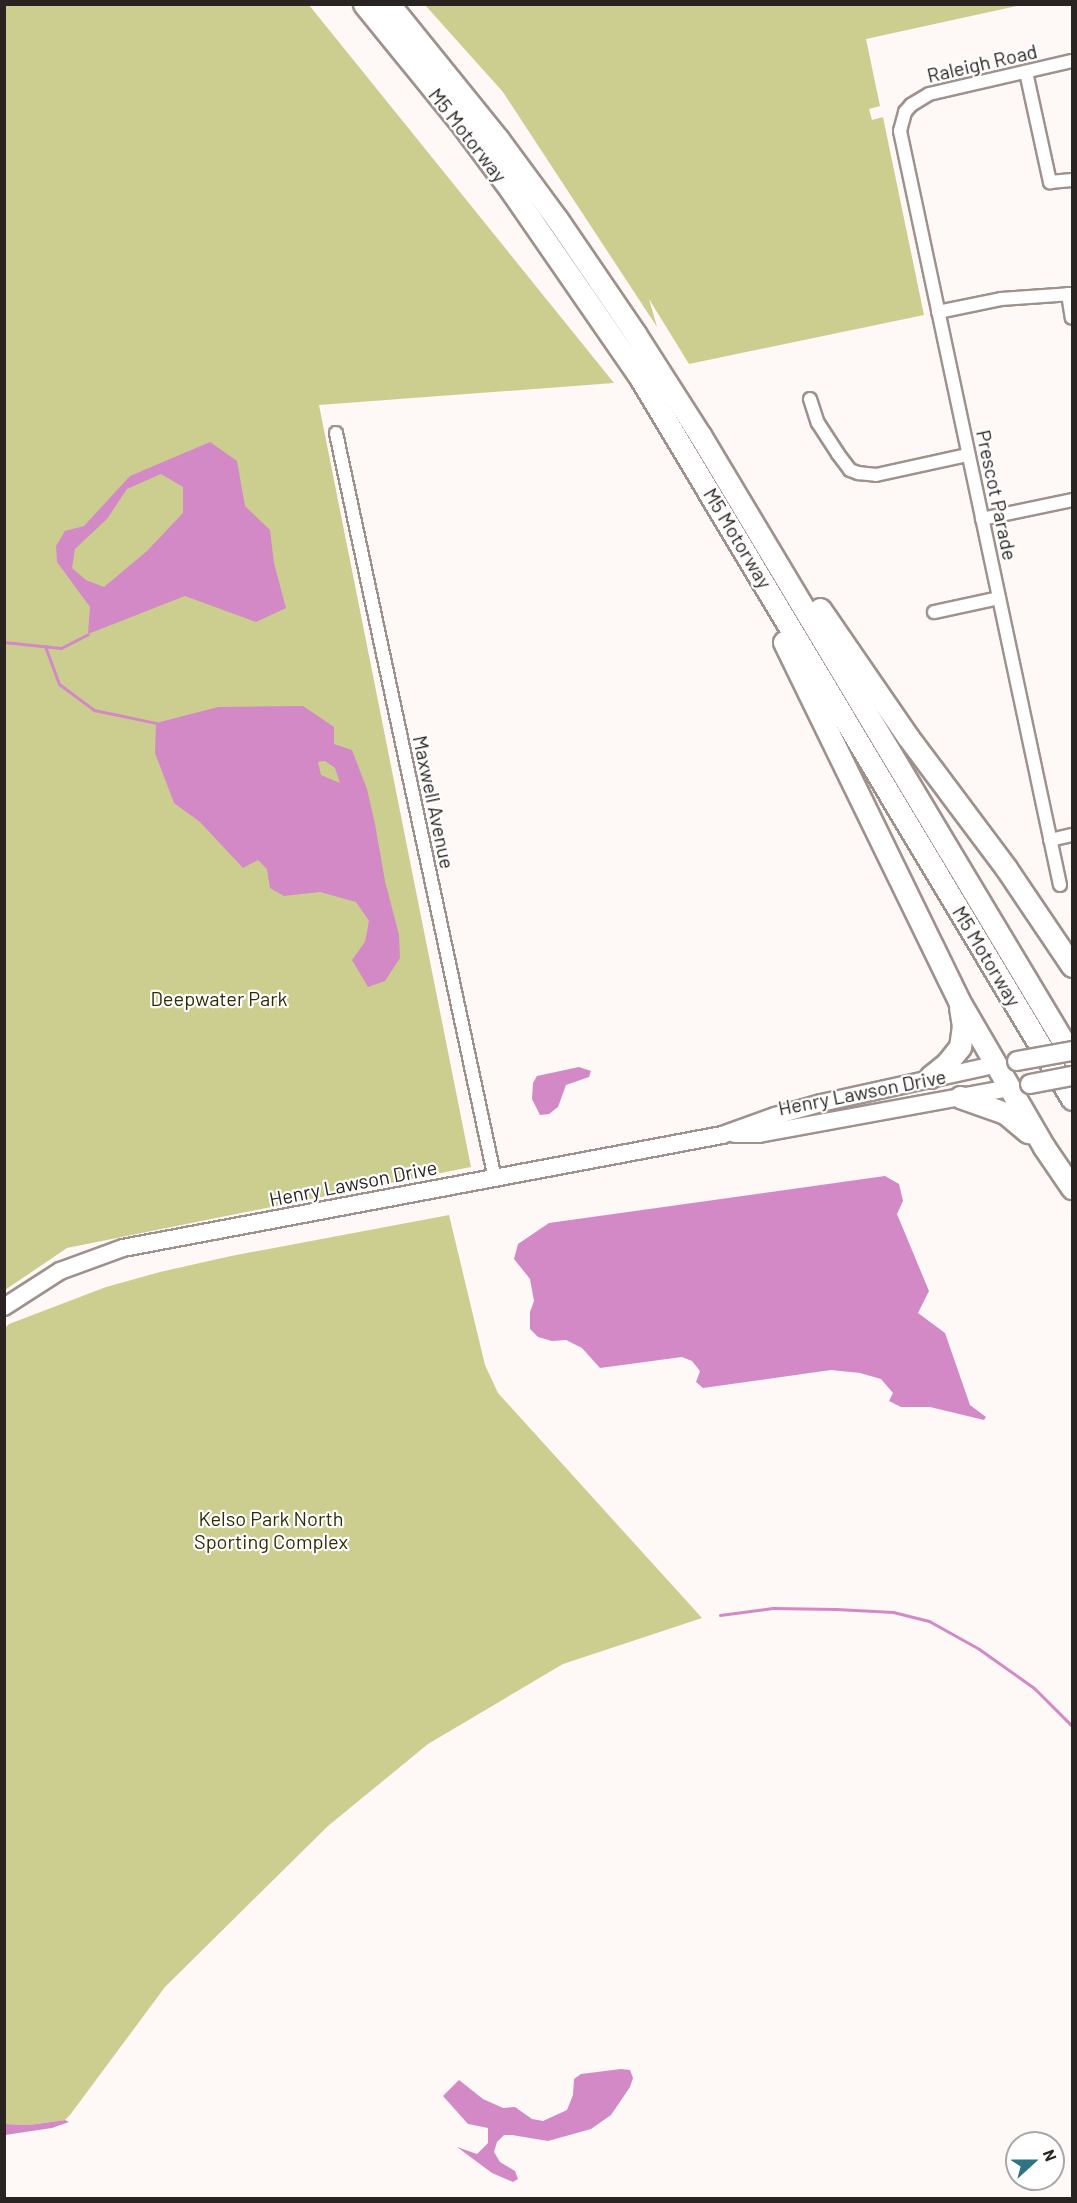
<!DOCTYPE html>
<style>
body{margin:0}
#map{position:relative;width:1077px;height:2203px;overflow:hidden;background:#fef8f6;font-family:Barlow,sans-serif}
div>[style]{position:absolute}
.green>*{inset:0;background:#ccce90}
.water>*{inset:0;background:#d389c6}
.stream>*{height:3px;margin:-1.5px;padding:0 1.5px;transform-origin:1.5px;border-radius:1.5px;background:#d389c6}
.roads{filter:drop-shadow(2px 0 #9f918c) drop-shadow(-2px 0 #9f918c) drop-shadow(0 2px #9f918c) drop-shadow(0 -2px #9f918c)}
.minor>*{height:12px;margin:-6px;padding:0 6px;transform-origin:6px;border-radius:6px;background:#fff}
.secondary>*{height:16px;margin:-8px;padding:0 8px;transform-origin:8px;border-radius:8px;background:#fff}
.motorway>*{height:21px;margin:-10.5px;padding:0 10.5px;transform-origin:10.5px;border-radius:10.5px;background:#fff}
.bridges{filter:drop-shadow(2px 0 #9f918c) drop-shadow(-2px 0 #9f918c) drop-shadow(0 2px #9f918c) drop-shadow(0 -2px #9f918c)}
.primary-bridge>*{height:18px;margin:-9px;padding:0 9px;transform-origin:9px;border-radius:9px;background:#fff}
span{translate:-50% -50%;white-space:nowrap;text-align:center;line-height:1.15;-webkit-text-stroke:4.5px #fff;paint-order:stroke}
.street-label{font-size:20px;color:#292422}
.park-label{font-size:20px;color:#2e2e04}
.frame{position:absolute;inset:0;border:6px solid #292422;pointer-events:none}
.north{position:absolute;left:1005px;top:2131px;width:60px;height:60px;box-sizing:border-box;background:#fff;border:2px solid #a9a7a7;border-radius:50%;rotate:69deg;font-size:16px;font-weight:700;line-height:24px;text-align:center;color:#292422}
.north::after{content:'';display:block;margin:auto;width:21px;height:27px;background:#2f7482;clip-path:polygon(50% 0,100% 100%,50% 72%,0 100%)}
</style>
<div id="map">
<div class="green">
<i style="clip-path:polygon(5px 5px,309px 5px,614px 383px,319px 405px,471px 1167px,67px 1248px,5px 1290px)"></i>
<i style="clip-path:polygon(425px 5px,1022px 5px,866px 39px,880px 106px,869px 109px,872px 120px,883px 117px,924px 315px,689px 364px,649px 299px,657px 327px,503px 92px)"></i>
<i style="clip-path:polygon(449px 1215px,485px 1365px,498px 1393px,702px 1618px,563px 1664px,428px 1744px,328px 1826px,165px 1987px,70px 2115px,65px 2120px,29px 2125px,5px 2124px,5px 1328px,9px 1324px,106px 1287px,160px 1272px,231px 1256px)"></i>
</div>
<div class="water">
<i style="clip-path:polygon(evenodd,210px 442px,237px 461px,245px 506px,270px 530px,274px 563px,286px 608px,256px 622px,185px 596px,88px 634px,90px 607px,57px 562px,56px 546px,65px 531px,84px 526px,130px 476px,210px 442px,161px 474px,183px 487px,183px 513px,147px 551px,104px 587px,86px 580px,72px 568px,75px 549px,107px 519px,127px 489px,161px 474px)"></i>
<i style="clip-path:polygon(evenodd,303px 706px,334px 727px,334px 744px,352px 750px,367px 789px,375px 824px,385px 881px,399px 935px,400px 958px,385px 981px,368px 987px,352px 960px,365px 942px,369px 921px,356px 902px,320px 892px,284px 896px,270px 888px,267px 869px,258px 860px,243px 868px,200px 822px,174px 803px,155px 753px,156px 723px,218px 707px,303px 706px,325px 761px,335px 768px,340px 783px,321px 775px,318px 762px,325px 761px)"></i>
<i style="clip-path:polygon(579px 1067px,591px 1071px,589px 1077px,566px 1085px,558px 1107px,549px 1114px,540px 1115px,532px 1099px,533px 1083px,537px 1076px)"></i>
<i style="clip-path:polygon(885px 1176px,899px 1184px,903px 1201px,897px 1214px,929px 1291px,918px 1313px,945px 1333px,970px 1405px,986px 1417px,984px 1420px,930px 1407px,901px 1407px,889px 1401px,893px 1393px,881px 1379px,860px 1373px,831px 1370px,703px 1388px,696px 1382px,700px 1371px,692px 1361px,682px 1357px,600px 1368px,582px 1348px,566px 1340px,552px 1341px,538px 1337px,530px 1329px,530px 1312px,534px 1301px,530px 1279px,514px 1259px,518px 1244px,549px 1223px)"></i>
<i style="clip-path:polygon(621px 2069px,630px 2070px,633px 2078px,630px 2087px,611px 2115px,591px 2129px,548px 2141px,512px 2135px,504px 2135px,497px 2142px,494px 2152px,500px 2162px,515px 2171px,518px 2179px,513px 2182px,492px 2173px,457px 2147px,477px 2154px,488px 2143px,488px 2128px,468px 2124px,443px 2096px,459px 2080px,483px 2099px,503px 2108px,515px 2107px,532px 2119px,543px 2121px,567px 2110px,573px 2095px,574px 2079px,581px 2074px)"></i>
<i style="clip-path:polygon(65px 2120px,69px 2122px,52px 2128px,5px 2135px,5px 2124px,29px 2125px)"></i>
</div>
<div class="stream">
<i style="left:4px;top:642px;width:57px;rotate:6deg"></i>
<i style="left:61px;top:648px;width:30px;rotate:-27deg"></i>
<i style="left:45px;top:646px;width:40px;rotate:69.8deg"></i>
<i style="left:59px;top:684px;width:44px;rotate:36.6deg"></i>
<i style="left:94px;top:710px;width:63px;rotate:11.8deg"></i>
<i style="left:720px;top:1615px;width:53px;rotate:-7.5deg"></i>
<i style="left:773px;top:1608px;width:63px;rotate:0.9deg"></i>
<i style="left:836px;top:1609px;width:57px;rotate:3deg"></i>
<i style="left:893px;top:1612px;width:37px;rotate:14deg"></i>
<i style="left:929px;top:1621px;width:57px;rotate:29.2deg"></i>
<i style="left:979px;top:1649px;width:67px;rotate:35.3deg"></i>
<i style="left:1034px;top:1688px;width:54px;rotate:45deg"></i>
</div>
<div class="roads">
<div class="minor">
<i style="left:1026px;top:72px;width:113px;rotate:77.7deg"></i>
<i style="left:1050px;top:182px;width:22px;rotate:-5deg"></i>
<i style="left:1068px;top:294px;width:24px;rotate:81deg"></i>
<i style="left:938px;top:312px;width:64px;rotate:-11.7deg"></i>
<i style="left:1001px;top:299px;width:71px;rotate:-4deg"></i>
<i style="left:810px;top:399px;width:25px;rotate:72deg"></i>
<i style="left:818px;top:423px;width:37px;rotate:57deg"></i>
<i style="left:838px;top:454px;width:20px;rotate:53deg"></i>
<i style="left:850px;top:470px;width:9px;rotate:21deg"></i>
<i style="left:858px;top:473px;width:18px;rotate:6deg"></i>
<i style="left:876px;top:475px;width:94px;rotate:-12.3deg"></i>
<i style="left:336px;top:433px;width:763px;rotate:77.97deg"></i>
<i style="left:982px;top:519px;width:92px;rotate:-11.9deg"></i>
<i style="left:934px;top:612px;width:66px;rotate:-12.2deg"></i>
<i style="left:1050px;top:840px;width:23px;rotate:-13deg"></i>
<i style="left:1060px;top:885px;width:771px;rotate:-101.98deg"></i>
<i style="left:900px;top:131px;width:20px;rotate:-75deg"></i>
<i style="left:905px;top:112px;width:9px;rotate:-49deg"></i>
<i style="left:911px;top:105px;width:21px;rotate:-31deg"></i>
<i style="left:929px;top:94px;width:147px;rotate:-13deg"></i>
</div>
<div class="secondary">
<i style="left:735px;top:1134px;width:24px"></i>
<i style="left:759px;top:1134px;width:254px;rotate:-10.4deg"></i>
<i style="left:4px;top:1307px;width:67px;rotate:-32.7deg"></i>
<i style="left:60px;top:1271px;width:67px;rotate:-20.1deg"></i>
<i style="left:123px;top:1248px;width:610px;rotate:-10.68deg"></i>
<i style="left:722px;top:1135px;width:56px;rotate:-19.7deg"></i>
<i style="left:775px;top:1116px;width:48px;rotate:-15.8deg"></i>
<i style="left:821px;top:1103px;width:177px;rotate:-12.4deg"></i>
</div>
<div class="motorway">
<i style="left:364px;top:4px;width:157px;rotate:50.9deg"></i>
<i style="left:463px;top:126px;width:79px;rotate:53.3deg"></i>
<i style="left:510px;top:189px;width:231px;rotate:55.4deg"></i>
<i style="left:641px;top:379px;width:839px;rotate:59.09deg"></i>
<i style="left:389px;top:4px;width:174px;rotate:51.1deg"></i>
<i style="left:498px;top:139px;width:99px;rotate:53.6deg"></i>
<i style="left:557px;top:219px;width:140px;rotate:55.7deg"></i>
<i style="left:636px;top:335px;width:119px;rotate:57.4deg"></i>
<i style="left:700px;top:435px;width:724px;rotate:59.08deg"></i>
<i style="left:820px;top:609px;width:155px;rotate:55.5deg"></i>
<i style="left:908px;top:737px;width:164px;rotate:53.2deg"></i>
<i style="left:1006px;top:868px;width:118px;rotate:56deg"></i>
<i style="left:784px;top:642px;width:399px;rotate:64deg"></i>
<i style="left:959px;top:1001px;width:169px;rotate:59.8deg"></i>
<i style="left:1044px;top:1147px;width:50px;rotate:55.7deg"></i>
<i style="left:930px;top:1077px;width:22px;rotate:-39deg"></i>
<i style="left:947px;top:1063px;width:21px;rotate:-51deg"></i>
<i style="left:960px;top:1047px;width:21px;rotate:-82deg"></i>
<i style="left:963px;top:1026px;width:19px;rotate:-99deg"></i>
<i style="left:960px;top:1097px;width:48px;rotate:19.6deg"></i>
<i style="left:1005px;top:1113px;width:30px;rotate:40deg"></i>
</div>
</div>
<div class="bridges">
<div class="primary-bridge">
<i style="left:1017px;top:1061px;width:56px;rotate:-10.3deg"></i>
<i style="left:1030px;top:1084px;width:43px;rotate:-10.8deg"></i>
</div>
</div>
<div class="street-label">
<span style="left:982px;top:63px;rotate:-13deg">Raleigh Road</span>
<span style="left:468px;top:135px;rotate:52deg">M5 Motorway</span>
<span style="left:997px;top:495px;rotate:78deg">Prescot Parade</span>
<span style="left:738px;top:538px;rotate:59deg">M5 Motorway</span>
<span style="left:434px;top:802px;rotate:78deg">Maxwell Avenue</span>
<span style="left:987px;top:956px;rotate:59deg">M5 Motorway</span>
<span style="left:862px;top:1092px;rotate:-11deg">Henry Lawson Drive</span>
<span style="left:353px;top:1183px;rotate:-11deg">Henry Lawson Drive</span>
</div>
<div class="park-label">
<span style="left:219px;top:998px">Deepwater Park</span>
<span style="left:271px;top:1530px">Kelso Park North<br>Sporting Complex</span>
</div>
<div class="frame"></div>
<div class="north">N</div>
</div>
